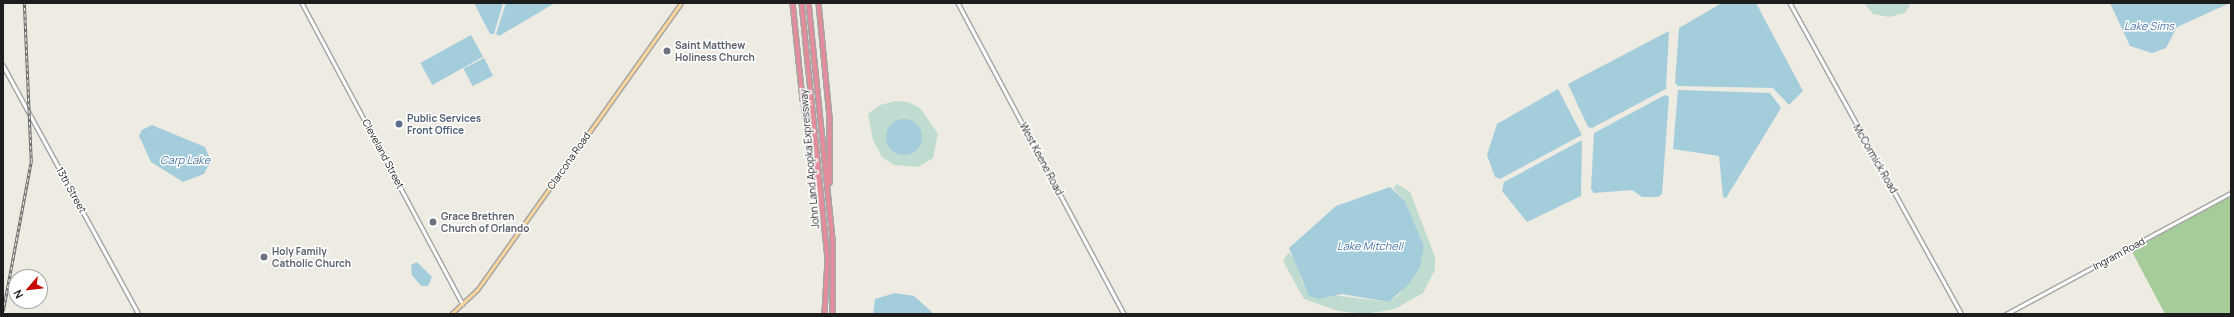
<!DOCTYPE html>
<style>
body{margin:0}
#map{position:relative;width:2234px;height:317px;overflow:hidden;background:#eeebe3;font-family:Manrope,sans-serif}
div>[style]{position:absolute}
.forest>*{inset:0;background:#a6cd99}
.wetland>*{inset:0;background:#c0dcd0}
.water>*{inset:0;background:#a4cddb;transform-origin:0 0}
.round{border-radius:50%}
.roads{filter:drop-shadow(1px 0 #a4a4a4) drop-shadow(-1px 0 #a4a4a4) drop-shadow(0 1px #a4a4a4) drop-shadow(0 -1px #a4a4a4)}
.minor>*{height:2.5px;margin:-1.25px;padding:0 1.25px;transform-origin:1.25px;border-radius:1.25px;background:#fff}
.major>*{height:3px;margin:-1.5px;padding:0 1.5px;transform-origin:1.5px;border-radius:1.5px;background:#fad59c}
.highway>*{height:3.5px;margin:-1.75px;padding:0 1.75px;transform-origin:1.75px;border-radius:1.75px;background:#e58c9a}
.rail>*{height:2.5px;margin-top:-1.25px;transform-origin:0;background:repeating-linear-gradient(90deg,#fff 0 3px,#6b6b6b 0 6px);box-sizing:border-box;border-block:1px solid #6b6b6b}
.dots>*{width:11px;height:11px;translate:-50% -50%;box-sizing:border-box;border:2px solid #fff;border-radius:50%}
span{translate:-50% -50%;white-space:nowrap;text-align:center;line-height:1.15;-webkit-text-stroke:3px #fff;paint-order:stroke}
.worship-label{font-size:10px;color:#5b616d;font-weight:700}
.left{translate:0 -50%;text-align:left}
.service-label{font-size:10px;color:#4e5e75;font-weight:700}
.street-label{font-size:10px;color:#1d1d1d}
.water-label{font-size:11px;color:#4b78ab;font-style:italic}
.frame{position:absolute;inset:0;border:4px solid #1d1d1d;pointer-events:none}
.north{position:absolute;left:8px;top:269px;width:40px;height:40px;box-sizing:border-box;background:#fff;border:1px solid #a5a5a5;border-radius:50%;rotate:242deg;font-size:11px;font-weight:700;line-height:16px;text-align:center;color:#1d1d1d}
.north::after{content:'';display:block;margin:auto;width:14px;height:18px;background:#c70903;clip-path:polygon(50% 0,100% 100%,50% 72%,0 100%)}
</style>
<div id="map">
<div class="forest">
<i style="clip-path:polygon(2231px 196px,2231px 314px,2165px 314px,2131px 250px)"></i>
</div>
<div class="wetland">
<i style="clip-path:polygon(1864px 3px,1911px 3px,1905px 13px,1889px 17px,1873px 14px)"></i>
<i style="clip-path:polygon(896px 101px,908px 102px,920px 108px,938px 134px,933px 158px,918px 167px,894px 165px,882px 157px,873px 140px,868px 114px,880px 105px)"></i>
<i style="clip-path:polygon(1397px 184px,1410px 192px,1435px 257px,1435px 270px,1423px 293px,1395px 309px,1365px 314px,1338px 311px,1304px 299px,1283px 261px,1289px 252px,1298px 265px,1302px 282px,1332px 295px,1389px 302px,1400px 294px,1424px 246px,1405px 201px,1393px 188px)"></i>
</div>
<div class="water">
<i style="clip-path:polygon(474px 3px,503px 3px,494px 34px,490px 34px)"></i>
<i style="clip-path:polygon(506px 3px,555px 3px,499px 36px,496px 34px)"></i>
<i style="clip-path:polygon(1722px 3px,1756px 3px,1803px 91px,1789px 105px,1773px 88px,1678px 86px,1675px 83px,1679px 28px)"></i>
<i style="clip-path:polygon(2110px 3px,2230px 3px,2177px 27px,2166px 48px,2152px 53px,2130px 46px)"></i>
<i style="clip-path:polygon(1669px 31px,1666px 89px,1592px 128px,1588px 127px,1568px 84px)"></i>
<i style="left:471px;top:35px;width:25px;height:58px;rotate:61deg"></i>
<i style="left:484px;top:58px;width:20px;height:23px;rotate:63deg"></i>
<i style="clip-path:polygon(1558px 89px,1582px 135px,1500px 179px,1495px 177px,1487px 155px,1497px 124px)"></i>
<i style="clip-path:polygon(1678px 90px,1770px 93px,1781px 108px,1726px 198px,1723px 197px,1719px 156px,1673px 149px)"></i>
<i style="clip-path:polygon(1665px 95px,1669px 97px,1662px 194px,1658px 197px,1642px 197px,1632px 190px,1594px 193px,1591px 189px,1594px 133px)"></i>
<i class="round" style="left:886px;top:119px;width:36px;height:36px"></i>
<i style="clip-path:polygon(152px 125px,205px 147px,211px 161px,204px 174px,183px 182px,151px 162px,139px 136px,142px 130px)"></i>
<i style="clip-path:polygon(1582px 140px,1581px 196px,1527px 222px,1502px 191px,1504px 182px)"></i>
<i style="clip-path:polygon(1390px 187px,1405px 201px,1424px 246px,1420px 267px,1409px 284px,1389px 302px,1342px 294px,1319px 299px,1309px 296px,1289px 248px,1336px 206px)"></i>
<i style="clip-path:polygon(417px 262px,432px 277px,428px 286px,421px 286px,412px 275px,411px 265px)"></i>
<i style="clip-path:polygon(895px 293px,914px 296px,934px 314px,873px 314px,875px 299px)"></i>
</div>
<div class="roads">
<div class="minor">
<i style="left:302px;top:3px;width:341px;rotate:61.9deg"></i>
<i style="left:958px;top:3px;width:353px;rotate:61.9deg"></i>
<i style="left:1790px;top:3px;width:355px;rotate:61.1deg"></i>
<i style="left:3px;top:65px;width:284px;rotate:61.4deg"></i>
<i style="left:2006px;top:314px;width:255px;rotate:-28.3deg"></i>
</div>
<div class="major">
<i style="left:451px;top:314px;width:35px;rotate:-43deg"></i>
<i style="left:477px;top:290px;width:352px;rotate:-54.6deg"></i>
</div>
<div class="highway">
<i style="left:793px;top:3px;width:97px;rotate:84.1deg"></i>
<i style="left:803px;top:99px;width:111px;rotate:80.1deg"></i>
<i style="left:802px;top:3px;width:258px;rotate:84.2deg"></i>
<i style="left:828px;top:260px;width:54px;rotate:93.2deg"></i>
<i style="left:809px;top:3px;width:238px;rotate:84.2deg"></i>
<i style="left:833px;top:240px;width:74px;rotate:90deg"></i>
<i style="left:819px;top:3px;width:116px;rotate:84.5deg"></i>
<i style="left:830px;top:118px;width:65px;rotate:90deg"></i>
</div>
</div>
<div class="rail">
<i style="left:3px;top:311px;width:153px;rotate:-79.4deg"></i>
<i style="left:31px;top:161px;width:158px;rotate:-92.5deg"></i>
</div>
<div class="dots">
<i style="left:667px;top:51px;background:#6b7280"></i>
<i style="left:399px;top:124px;background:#5c6f8a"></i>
<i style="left:433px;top:222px;background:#6b7280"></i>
<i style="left:264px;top:257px;background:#6b7280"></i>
</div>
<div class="worship-label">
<span class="left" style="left:675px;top:51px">Saint Matthew<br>Holiness Church</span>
<span class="left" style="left:441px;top:222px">Grace Brethren<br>Church of Orlando</span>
<span class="left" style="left:272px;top:257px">Holy Family<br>Catholic Church</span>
</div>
<div class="service-label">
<span class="left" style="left:407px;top:124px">Public Services<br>Front Office</span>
</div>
<div class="street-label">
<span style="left:383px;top:154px;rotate:62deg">Cleveland Street</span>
<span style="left:810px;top:159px;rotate:-95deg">John Land Apopka Expressway</span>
<span style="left:1041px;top:159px;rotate:62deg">West Keene Road</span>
<span style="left:1875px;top:159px;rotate:60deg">McCormick Road</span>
<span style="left:569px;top:161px;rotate:-55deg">Clarcona Road</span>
<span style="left:71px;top:190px;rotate:61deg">13th Street</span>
<span style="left:2119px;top:254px;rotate:-28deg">Ingram Road</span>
</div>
<div class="water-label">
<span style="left:2149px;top:26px">Lake Sims</span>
<span style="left:185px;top:160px">Carp Lake</span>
<span style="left:1370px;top:246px">Lake Mitchell</span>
</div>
<div class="frame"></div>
<div class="north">N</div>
</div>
